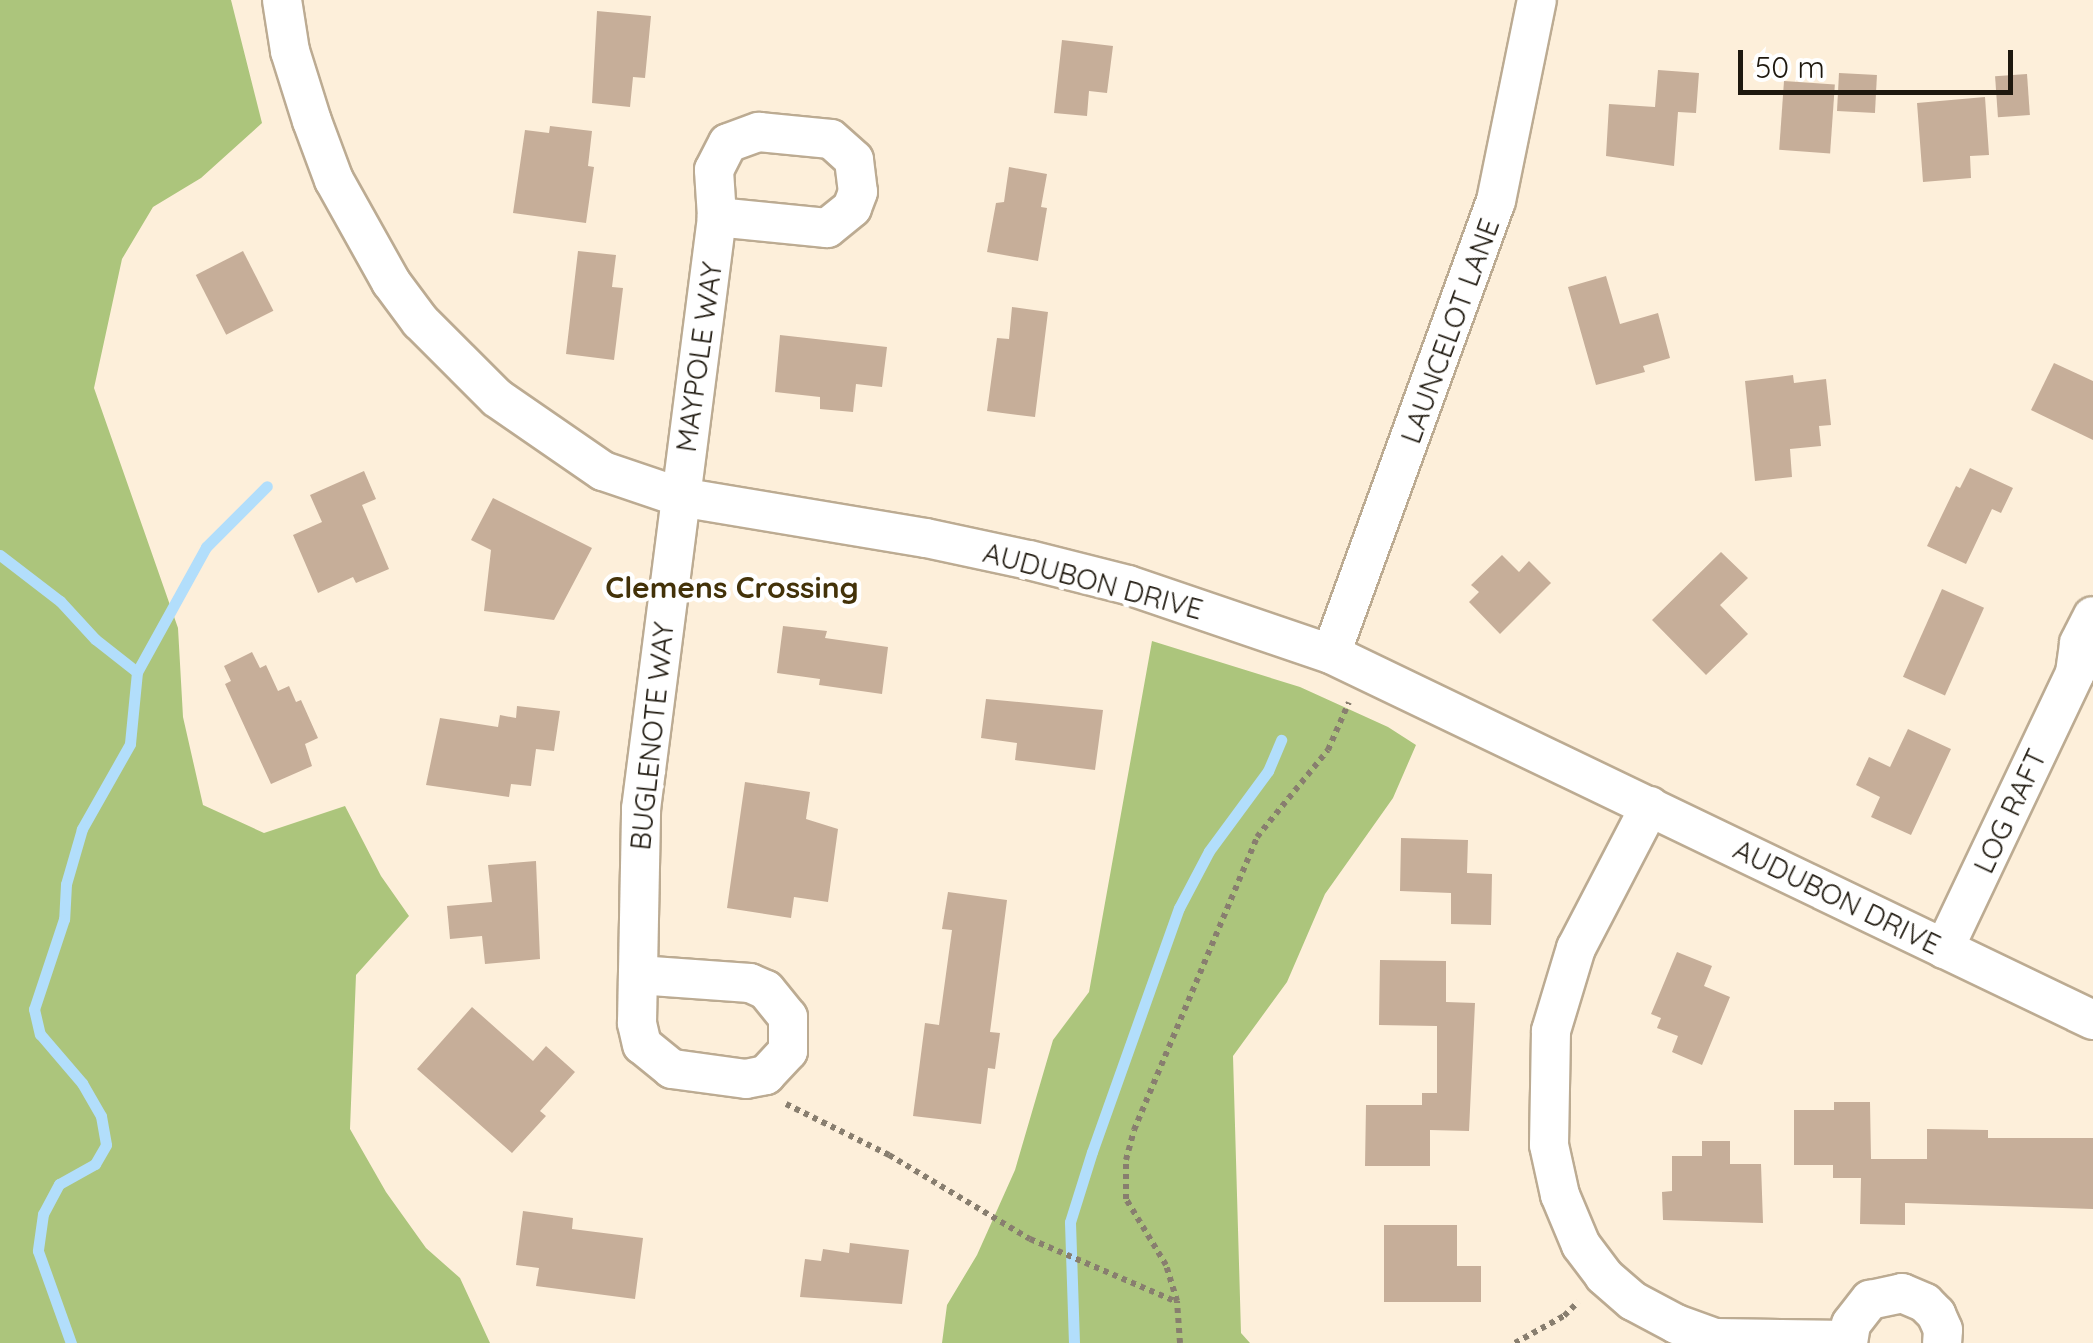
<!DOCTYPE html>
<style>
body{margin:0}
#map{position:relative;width:2093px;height:1343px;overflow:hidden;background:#fdefda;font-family:Quicksand,sans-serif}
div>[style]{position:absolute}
.forest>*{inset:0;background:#acc57c}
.stream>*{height:11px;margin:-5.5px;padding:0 5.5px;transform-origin:5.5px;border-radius:5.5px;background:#b2defb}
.building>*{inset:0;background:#c6ae99;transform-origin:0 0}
.path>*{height:6px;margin-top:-3px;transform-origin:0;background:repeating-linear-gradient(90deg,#887e6f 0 5px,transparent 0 10px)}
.roads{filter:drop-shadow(2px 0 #bcab92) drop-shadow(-2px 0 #bcab92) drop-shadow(0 2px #bcab92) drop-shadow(0 -2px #bcab92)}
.street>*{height:38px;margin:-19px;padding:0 19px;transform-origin:19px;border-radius:19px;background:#fff}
span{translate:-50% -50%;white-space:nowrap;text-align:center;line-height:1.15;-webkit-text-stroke:9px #fff;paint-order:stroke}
.street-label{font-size:28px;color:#1e180e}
.neighbourhood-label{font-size:30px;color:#433209;font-weight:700}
.scale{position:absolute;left:1738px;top:50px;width:275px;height:45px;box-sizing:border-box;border:5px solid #1e180e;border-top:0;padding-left:12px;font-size:30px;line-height:35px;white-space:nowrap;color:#1e180e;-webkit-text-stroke:8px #fff;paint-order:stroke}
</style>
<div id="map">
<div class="forest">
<i style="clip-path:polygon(0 0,231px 0,262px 123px,201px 178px,153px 207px,122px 259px,94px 388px,178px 628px,183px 717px,203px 805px,264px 833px,345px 806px,381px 876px,409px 916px,356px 975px,350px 1129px,386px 1192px,426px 1248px,460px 1278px,490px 1343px,0 1343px)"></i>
<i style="clip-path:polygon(1152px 641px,1300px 687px,1388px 727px,1416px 745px,1393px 798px,1325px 894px,1287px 982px,1233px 1056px,1241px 1333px,1250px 1343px,942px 1343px,947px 1305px,977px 1255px,1015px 1170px,1053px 1040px,1089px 992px)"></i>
</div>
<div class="stream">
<i style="left:0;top:555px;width:76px;rotate:37.5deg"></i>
<i style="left:60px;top:601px;width:52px;rotate:47.4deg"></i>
<i style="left:95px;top:639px;width:53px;rotate:38.2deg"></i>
<i style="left:137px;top:672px;width:72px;rotate:95.6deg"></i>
<i style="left:130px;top:744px;width:98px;rotate:119.5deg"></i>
<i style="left:82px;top:829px;width:57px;rotate:106.2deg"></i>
<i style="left:66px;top:884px;width:35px;rotate:93deg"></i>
<i style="left:64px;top:919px;width:95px;rotate:108.4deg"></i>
<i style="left:34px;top:1009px;width:26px;rotate:77deg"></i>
<i style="left:40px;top:1034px;width:65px;rotate:49.4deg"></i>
<i style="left:82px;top:1083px;width:38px;rotate:60deg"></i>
<i style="left:101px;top:1116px;width:29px;rotate:80deg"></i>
<i style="left:106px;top:1145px;width:22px;rotate:120deg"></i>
<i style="left:95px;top:1164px;width:41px;rotate:150.9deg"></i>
<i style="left:59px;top:1184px;width:34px;rotate:118deg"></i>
<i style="left:43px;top:1214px;width:37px;rotate:98deg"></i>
<i style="left:38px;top:1251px;width:98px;rotate:70.3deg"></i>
<i style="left:137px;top:672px;width:143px;rotate:-61.1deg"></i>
<i style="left:206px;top:547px;width:86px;rotate:-45deg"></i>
<i style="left:1074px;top:1343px;width:121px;rotate:-91.9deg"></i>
<i style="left:1070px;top:1222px;width:73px;rotate:-72.6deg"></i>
<i style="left:1092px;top:1152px;width:259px;rotate:-70.4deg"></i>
<i style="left:1179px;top:908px;width:64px;rotate:-62.2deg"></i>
<i style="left:1209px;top:851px;width:99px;rotate:-53.6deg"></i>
<i style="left:1268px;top:771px;width:34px;rotate:-67deg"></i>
</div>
<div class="building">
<i style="clip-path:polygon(597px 11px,651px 16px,645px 78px,633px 77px,630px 107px,592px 103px)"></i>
<i style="clip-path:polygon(1062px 40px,1113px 46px,1107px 93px,1089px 91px,1087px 116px,1054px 113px)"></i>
<i style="clip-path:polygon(1658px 70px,1699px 73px,1696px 113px,1678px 112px,1674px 166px,1606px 156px,1609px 104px,1655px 107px)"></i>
<i style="left:1839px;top:73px;width:38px;height:38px;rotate:3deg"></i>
<i style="left:2027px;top:74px;width:41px;height:32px;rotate:86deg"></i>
<i style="left:1784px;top:81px;width:51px;height:69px;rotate:4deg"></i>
<i style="clip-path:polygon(1985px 97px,1989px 155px,1970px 156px,1971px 178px,1923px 182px,1917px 103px)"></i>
<i style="clip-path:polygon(550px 126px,592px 131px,588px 166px,594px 167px,586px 223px,513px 213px,525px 130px,549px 133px)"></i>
<i style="clip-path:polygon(1009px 167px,1047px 174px,1041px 207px,1047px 208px,1038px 261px,987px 252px,996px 203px,1004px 202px)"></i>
<i style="left:243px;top:251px;width:67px;height:53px;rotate:63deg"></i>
<i style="clip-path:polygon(578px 251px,616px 255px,612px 287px,623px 288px,614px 360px,566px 354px)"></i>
<i style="clip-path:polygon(1606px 276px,1620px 324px,1658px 313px,1670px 358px,1643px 366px,1645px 372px,1596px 385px,1568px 287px)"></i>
<i style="clip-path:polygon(1012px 307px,1048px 312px,1035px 417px,987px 411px,997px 338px,1009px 339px)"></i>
<i style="clip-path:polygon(780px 335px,887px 347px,882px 387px,856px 384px,853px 412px,820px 409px,820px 397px,775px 392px)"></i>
<i style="clip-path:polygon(2054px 363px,2093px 381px,2093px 440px,2031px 410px)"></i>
<i style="clip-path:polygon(1793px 375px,1794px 383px,1826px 379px,1831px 425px,1819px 426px,1821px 446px,1790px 449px,1792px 477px,1755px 481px,1745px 381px)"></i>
<i style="clip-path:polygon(1970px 468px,2013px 488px,2001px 513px,1992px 509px,1966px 564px,1927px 546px,1956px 486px,1960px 488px)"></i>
<i style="clip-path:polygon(364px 471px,376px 499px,362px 505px,389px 569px,356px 583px,353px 577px,318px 593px,293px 535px,322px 522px,310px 495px)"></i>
<i style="clip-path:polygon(493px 498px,592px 548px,554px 620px,484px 611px,491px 550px,471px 540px)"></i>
<i style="clip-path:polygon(1721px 552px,1748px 578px,1720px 605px,1748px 634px,1706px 675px,1652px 620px)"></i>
<i style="clip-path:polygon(1502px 555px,1519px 572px,1529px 561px,1551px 583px,1500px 634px,1469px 602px,1479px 592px,1471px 585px)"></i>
<i style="left:1942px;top:589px;width:46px;height:96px;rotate:24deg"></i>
<i style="clip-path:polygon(783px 626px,827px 631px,825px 638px,888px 647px,882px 694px,819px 685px,820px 679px,777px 673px)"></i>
<i style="clip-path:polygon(252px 652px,260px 668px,266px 665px,278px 691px,289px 686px,296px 702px,301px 700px,318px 738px,305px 744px,312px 766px,271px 784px,225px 684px,231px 681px,224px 666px)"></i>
<i style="clip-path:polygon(986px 699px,1103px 710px,1095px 770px,1015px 760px,1017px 743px,981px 738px)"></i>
<i style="clip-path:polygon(517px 706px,560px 711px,554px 751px,536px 749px,531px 786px,511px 784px,509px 797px,426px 785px,440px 718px,498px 727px,500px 715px,516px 718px)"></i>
<i style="clip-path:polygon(1908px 729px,1951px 749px,1911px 835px,1871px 817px,1880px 797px,1856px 785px,1869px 757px,1890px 767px)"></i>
<i style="clip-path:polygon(745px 782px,810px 792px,806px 819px,838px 829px,828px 902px,794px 897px,791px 918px,727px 908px)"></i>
<i style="clip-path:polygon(1401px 838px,1468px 840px,1467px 873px,1492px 874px,1491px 925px,1451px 924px,1451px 893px,1400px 891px)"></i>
<i style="clip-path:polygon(536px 861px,540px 959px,485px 964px,482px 936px,450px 939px,447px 906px,492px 902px,488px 865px)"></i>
<i style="clip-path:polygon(948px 892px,1007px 900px,990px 1032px,1000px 1033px,995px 1069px,988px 1068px,981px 1124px,913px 1116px,925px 1023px,939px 1025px,952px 930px,942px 929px)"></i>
<i style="clip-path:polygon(1677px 952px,1712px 966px,1704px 986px,1730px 997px,1702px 1065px,1672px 1052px,1678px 1036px,1657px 1028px,1661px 1018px,1651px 1014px)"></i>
<i style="clip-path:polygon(1380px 960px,1446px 961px,1446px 1002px,1475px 1003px,1469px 1131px,1430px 1130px,1430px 1166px,1365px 1166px,1366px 1105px,1422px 1105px,1422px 1093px,1437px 1093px,1437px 1026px,1379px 1025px)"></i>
<i style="clip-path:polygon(472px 1007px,533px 1061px,546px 1046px,575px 1072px,540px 1111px,546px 1116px,512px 1153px,417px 1069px)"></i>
<i style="clip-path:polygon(1834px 1102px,1870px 1102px,1871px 1159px,1927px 1159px,1927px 1129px,1988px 1130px,1988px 1138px,2093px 1138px,2093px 1209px,1905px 1203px,1905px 1225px,1860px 1224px,1861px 1178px,1833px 1178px,1833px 1165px,1794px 1165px,1794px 1110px,1834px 1110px)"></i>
<i style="clip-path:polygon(1702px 1141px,1730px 1141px,1730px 1164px,1761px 1164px,1763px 1223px,1663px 1220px,1662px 1192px,1672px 1191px,1672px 1156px,1702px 1156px)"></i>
<i style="clip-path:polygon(523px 1211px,573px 1218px,572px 1229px,643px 1238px,635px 1299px,536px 1286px,539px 1268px,516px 1265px)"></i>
<i style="clip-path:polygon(1384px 1225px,1457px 1225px,1457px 1266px,1481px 1266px,1481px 1302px,1384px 1302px)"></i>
<i style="clip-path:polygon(850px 1243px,909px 1250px,902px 1304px,800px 1297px,805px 1259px,821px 1261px,823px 1249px,849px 1253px)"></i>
</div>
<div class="path">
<i style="left:786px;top:1104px;width:115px;rotate:26.3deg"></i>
<i style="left:889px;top:1155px;width:164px;rotate:30.8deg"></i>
<i style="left:1030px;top:1239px;width:158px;rotate:23.2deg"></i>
<i style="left:1180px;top:1343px;width:42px;rotate:-94.1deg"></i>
<i style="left:1177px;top:1301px;width:38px;rotate:-107deg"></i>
<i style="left:1166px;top:1265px;width:77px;rotate:-121.2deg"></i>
<i style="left:1126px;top:1199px;width:39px;rotate:-90deg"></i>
<i style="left:1126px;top:1160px;width:31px;rotate:-75deg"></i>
<i style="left:1134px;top:1130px;width:318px;rotate:-67.2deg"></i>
<i style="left:1257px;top:837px;width:112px;rotate:-50.8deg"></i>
<i style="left:1328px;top:750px;width:52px;rotate:-66.4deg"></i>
<i style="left:1515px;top:1343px;width:56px;rotate:-28.9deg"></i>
<i style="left:1564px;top:1316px;width:20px;rotate:-45deg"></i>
</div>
<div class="roads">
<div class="street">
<i style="left:282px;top:0;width:52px;rotate:81.1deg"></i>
<i style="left:290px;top:51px;width:73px;rotate:72.6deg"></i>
<i style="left:312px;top:121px;width:63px;rotate:69.6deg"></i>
<i style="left:334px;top:180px;width:117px;rotate:60.8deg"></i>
<i style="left:391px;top:282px;width:49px;rotate:53.4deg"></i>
<i style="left:420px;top:321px;width:109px;rotate:45deg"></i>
<i style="left:497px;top:398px;width:129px;rotate:34.6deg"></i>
<i style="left:603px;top:471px;width:81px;rotate:18.7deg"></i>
<i style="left:680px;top:497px;width:249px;rotate:9.5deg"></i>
<i style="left:926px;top:538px;width:105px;rotate:12.1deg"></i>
<i style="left:1029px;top:560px;width:102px;rotate:14.2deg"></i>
<i style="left:1128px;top:585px;width:214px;rotate:18.8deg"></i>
<i style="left:1331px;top:654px;width:845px;rotate:25.66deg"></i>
<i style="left:1331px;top:654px;width:482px;rotate:-70deg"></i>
<i style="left:1496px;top:201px;width:205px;rotate:-78.5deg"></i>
<i style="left:1650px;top:806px;width:160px;rotate:117.5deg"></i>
<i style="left:1576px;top:948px;width:87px;rotate:106.8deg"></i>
<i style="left:1551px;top:1031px;width:114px;rotate:91deg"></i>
<i style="left:1549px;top:1145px;width:51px;rotate:77.6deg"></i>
<i style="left:1560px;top:1195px;width:54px;rotate:67.2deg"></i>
<i style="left:1581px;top:1245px;width:39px;rotate:53deg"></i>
<i style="left:1604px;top:1276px;width:38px;rotate:41deg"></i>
<i style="left:1633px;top:1301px;width:49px;rotate:28.1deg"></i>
<i style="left:1676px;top:1324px;width:41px;rotate:19.7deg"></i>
<i style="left:1715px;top:1338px;width:132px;rotate:0.9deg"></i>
<i style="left:1944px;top:949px;width:306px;rotate:-64.6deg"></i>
<i style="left:2075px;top:673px;width:30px;rotate:-82deg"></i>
<i style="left:2079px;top:643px;width:30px;rotate:-63deg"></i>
<i style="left:638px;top:975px;width:112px;rotate:4.1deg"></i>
<i style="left:750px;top:983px;width:17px;rotate:24deg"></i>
<i style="left:766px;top:990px;width:35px;rotate:51deg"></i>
<i style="left:788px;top:1017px;width:34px;rotate:90deg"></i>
<i style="left:788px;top:1051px;width:33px;rotate:133deg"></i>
<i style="left:766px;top:1075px;width:20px;rotate:169deg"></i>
<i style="left:746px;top:1079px;width:75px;rotate:-172.3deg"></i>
<i style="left:672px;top:1069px;width:38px;rotate:-141deg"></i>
<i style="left:642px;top:1045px;width:23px;rotate:-103deg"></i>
<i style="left:637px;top:1023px;width:214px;rotate:-88.9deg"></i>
<i style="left:641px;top:809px;width:597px;rotate:-82.68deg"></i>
<i style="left:717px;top:217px;width:47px;rotate:-93.7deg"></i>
<i style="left:714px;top:170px;width:30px;rotate:-63deg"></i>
<i style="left:728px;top:143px;width:33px;rotate:-20deg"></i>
<i style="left:759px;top:132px;width:72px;rotate:5.6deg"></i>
<i style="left:831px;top:139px;width:31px;rotate:42deg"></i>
<i style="left:854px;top:160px;width:32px;rotate:83deg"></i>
<i style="left:858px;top:192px;width:17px;rotate:111deg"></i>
<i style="left:852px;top:208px;width:32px;rotate:141deg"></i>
<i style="left:827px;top:228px;width:111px;rotate:-174.3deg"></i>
<i style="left:1848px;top:1343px;width:19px;rotate:-81deg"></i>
<i style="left:1851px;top:1324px;width:31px;rotate:-52deg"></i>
<i style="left:1870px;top:1300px;width:33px;rotate:-12deg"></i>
<i style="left:1902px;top:1293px;width:25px;rotate:23deg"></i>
<i style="left:1925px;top:1303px;width:16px;rotate:45deg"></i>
<i style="left:1936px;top:1314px;width:17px;rotate:66deg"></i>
<i style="left:1943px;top:1330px;width:13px;rotate:94deg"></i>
</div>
</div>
<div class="street-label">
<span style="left:1450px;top:331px;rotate:-70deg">LAUNCELOT LANE</span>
<span style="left:699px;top:357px;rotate:-82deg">MAYPOLE WAY</span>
<span style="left:1093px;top:581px;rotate:15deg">AUDUBON DRIVE</span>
<span style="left:652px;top:736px;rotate:-84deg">BUGLENOTE WAY</span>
<span style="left:2010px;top:811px;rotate:-65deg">LOG RAFT</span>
<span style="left:1837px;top:897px;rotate:26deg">AUDUBON DRIVE</span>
</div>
<div class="neighbourhood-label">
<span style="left:732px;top:587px">Clemens Crossing</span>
</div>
<div class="scale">50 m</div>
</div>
